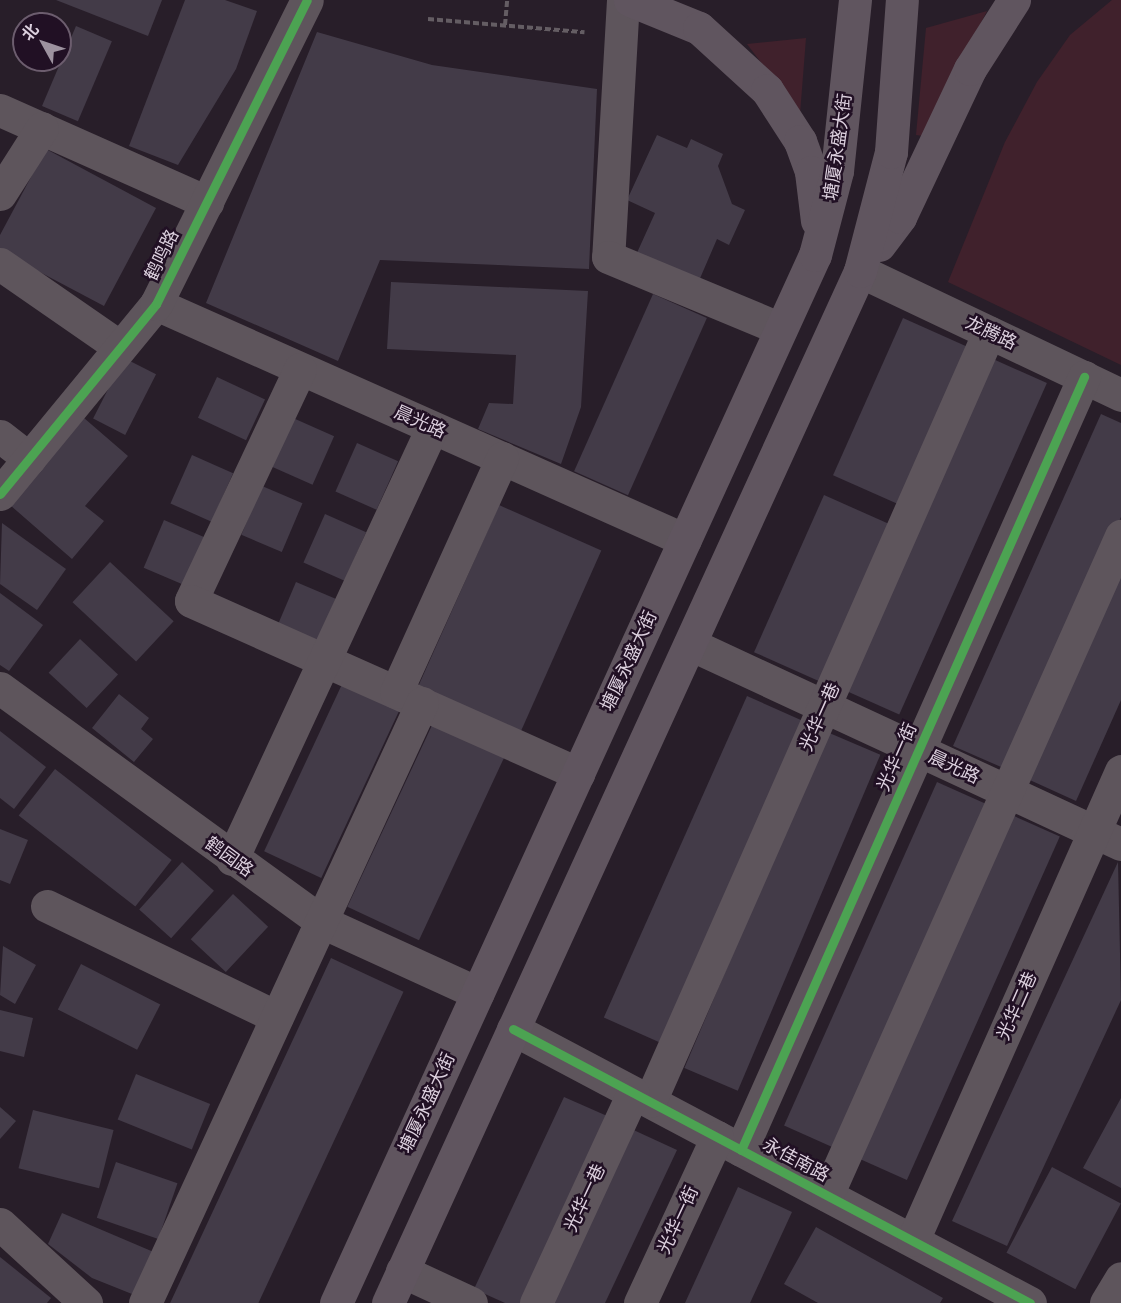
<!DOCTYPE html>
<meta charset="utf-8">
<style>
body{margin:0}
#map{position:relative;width:1121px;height:1303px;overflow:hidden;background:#281e29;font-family:"PT Sans Narrow","Noto Sans SC",sans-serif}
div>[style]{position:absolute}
.green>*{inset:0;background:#40212c}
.building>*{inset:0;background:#433b48;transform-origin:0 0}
.path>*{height:4px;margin-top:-2px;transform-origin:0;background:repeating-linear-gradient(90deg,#645d63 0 6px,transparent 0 9px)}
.minor>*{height:33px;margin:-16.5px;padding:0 16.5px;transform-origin:16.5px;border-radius:16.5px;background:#5e555c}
.major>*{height:33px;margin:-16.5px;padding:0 16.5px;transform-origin:16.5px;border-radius:16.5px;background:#60555f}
.cycleway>*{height:9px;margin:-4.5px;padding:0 4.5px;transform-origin:4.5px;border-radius:4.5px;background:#4ca352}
span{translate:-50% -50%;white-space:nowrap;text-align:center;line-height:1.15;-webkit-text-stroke:5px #211024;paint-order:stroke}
.street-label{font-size:18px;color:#dcd0de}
.north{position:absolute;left:12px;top:12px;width:60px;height:60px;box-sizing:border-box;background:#211024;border:2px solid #6c5d6e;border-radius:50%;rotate:310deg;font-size:16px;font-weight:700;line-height:24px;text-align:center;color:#dcd0de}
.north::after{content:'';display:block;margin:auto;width:21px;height:27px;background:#9d929f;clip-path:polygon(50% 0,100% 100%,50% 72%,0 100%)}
</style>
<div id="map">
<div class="green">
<i style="clip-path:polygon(1112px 0,1121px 0,1121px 365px,948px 282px,1005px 142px,1037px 82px,1070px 35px)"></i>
<i style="clip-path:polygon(987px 11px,923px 136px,916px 135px,926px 28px)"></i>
<i style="clip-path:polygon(806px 38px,800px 114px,747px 44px)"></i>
</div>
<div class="building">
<i style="clip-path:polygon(56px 0,162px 0,148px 36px)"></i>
<i style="clip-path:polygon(185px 0,225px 0,257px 11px,236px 69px,178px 165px,129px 146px)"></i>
<i style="left:76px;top:26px;width:39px;height:87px;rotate:23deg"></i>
<i style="clip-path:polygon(317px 32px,432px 65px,597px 89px,589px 269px,380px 260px,338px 361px,206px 303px)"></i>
<i style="clip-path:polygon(657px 135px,687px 148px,691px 139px,723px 154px,718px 166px,732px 204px,745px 210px,729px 245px,717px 239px,698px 283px,636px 255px,655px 213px,627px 200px)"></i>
<i style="clip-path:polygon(46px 149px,156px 208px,104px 306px,0 251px,0 235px)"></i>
<i style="clip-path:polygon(391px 282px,588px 291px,581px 407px,561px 464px,478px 429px,489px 403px,513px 404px,516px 355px,387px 349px)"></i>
<i style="left:653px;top:294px;width:59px;height:194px;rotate:24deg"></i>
<i style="left:903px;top:318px;width:71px;height:172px;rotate:24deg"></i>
<i style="left:124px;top:358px;width:36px;height:68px;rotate:27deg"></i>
<i style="left:993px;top:359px;width:59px;height:363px;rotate:24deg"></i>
<i style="left:217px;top:377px;width:53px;height:45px;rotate:25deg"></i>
<i style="clip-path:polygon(1101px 414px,1121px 423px,1121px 517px,1008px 770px,953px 746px)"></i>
<i style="clip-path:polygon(84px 418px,128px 456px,85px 506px,104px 521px,72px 559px,10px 505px)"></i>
<i style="left:293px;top:418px;width:45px;height:53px;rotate:24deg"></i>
<i style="left:357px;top:443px;width:45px;height:53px;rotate:24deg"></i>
<i style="left:192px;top:455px;width:45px;height:53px;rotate:24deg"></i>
<i style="left:262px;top:486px;width:44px;height:53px;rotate:23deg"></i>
<i style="left:824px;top:495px;width:72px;height:172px;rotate:24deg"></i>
<i style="left:499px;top:505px;width:112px;height:201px;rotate:24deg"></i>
<i style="left:325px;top:514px;width:45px;height:53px;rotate:24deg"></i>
<i style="left:164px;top:520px;width:44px;height:52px;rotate:23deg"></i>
<i style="clip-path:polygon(2px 523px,66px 569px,37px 610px,0 584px)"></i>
<i style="clip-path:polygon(1121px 554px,1121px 700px,1076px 801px,1021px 776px)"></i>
<i style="left:110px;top:562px;width:87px;height:55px;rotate:43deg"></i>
<i style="left:296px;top:582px;width:43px;height:53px;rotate:23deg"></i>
<i style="clip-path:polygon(0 593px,43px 625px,9px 671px,0 665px)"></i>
<i style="left:80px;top:639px;width:52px;height:46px;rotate:43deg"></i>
<i style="left:344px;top:680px;width:63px;height:189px;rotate:25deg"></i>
<i style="clip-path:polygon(119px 694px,149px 718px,141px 729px,153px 739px,134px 762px,92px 728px)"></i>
<i style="left:747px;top:696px;width:62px;height:352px;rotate:24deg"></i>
<i style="left:434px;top:721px;width:79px;height:205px;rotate:25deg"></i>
<i style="clip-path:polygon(0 731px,46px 767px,14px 809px,0 798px)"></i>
<i style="left:827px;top:732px;width:58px;height:365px;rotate:23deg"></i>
<i style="left:55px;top:769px;width:148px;height:59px;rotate:38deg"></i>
<i style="left:937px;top:782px;width:60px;height:376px;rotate:24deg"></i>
<i style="left:1005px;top:812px;width:60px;height:376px;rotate:24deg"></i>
<i style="clip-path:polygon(0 829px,28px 840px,10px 884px,0 880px)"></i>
<i style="left:182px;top:862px;width:43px;height:64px;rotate:42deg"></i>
<i style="clip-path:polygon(1118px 862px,1121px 1000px,1007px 1246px,952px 1221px)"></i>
<i style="left:233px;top:894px;width:48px;height:62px;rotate:43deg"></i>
<i style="clip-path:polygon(3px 946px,36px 965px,15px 1004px,0 995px)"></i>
<i style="left:331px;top:958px;width:80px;height:381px;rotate:25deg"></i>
<i style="left:81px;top:964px;width:89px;height:51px;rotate:27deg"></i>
<i style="clip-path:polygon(0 1010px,33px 1018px,24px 1057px,0 1051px)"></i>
<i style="left:136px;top:1074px;width:80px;height:49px;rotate:22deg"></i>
<i style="clip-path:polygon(564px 1097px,614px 1119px,528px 1303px,505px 1303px,474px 1289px)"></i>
<i style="clip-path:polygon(1121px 1098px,1121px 1188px,1083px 1168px)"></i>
<i style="clip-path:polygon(0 1107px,16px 1121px,0 1139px)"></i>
<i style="left:33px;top:1110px;width:83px;height:60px;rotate:14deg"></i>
<i style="clip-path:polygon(627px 1127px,677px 1150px,605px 1303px,545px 1303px)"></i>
<i style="left:116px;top:1162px;width:65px;height:59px;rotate:19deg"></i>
<i style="left:1052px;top:1167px;width:78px;height:97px;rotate:28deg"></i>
<i style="clip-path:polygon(738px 1187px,792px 1212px,750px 1303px,685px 1303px)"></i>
<i style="clip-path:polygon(62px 1213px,156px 1253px,137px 1296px,92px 1278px,48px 1244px)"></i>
<i style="clip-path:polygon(816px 1227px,943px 1298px,940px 1303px,818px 1303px,784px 1284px)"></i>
<i style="clip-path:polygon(0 1257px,51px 1298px,47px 1303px,0 1303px)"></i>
</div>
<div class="path">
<i style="left:428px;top:19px;width:157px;rotate:4.8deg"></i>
<i style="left:505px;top:25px;width:25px;rotate:-85deg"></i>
</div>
<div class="minor">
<i style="left:623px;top:0;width:257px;rotate:93.3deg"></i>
<i style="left:608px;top:257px;width:187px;rotate:22.6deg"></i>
<i style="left:0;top:110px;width:227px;rotate:24deg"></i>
<i style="left:0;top:194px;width:78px;rotate:-57.5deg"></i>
<i style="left:0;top:264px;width:146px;rotate:34.7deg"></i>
<i style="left:860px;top:271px;width:289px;rotate:25.4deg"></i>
<i style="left:156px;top:304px;width:579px;rotate:24.04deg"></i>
<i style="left:300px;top:369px;width:256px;rotate:115.2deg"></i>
<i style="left:191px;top:601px;width:424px;rotate:24deg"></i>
<i style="left:0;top:436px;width:37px;rotate:38deg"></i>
<i style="left:0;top:494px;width:246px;rotate:-50.6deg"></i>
<i style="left:156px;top:304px;width:339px;rotate:-63.6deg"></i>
<i style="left:690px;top:644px;width:475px;rotate:24.9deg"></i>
<i style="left:0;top:688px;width:398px;rotate:36deg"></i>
<i style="left:322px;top:922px;width:171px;rotate:24.5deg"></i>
<i style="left:396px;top:692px;width:257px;rotate:-65.6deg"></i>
<i style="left:232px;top:859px;width:475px;rotate:-65.1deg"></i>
<i style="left:47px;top:906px;width:255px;rotate:25.8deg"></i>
<i style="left:513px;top:1029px;width:585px;rotate:27.92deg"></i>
<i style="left:650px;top:1101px;width:840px;rotate:-66.21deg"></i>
<i style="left:741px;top:1150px;width:846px;rotate:-66.07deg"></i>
<i style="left:827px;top:1195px;width:722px;rotate:-65.96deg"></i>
<i style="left:0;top:1224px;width:117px;rotate:42.6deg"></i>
<i style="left:913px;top:1240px;width:513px;rotate:-66.08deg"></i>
<i style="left:402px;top:1271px;width:76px;rotate:24.9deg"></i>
<i style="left:145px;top:1303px;width:661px;rotate:-65.22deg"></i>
<i style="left:536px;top:1303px;width:231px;rotate:-65.2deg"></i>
<i style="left:640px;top:1303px;width:183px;rotate:-65.1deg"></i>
<i style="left:1106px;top:1303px;width:29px;rotate:-59deg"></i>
</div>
<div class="major">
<i style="left:630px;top:0;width:74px;rotate:22.1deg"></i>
<i style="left:699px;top:28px;width:92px;rotate:42.4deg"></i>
<i style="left:767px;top:90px;width:61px;rotate:57.1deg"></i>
<i style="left:800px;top:141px;width:33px;rotate:70deg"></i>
<i style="left:811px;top:172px;width:49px;rotate:83deg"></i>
<i style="left:879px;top:245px;width:35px;rotate:-53deg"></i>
<i style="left:900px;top:217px;width:164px;rotate:-64.7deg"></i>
<i style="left:970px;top:69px;width:82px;rotate:-57.5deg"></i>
<i style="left:336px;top:1303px;width:1152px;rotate:-65.44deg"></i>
<i style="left:815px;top:255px;width:87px;rotate:-75.3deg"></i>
<i style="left:837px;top:171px;width:172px;rotate:-84deg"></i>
<i style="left:388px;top:1303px;width:1135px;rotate:-65.42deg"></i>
<i style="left:860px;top:271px;width:123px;rotate:-75.4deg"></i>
<i style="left:891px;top:152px;width:152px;rotate:-85.9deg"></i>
</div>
<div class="cycleway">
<i style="left:0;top:494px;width:246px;rotate:-50.6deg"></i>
<i style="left:156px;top:304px;width:339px;rotate:-63.6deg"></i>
<i style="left:513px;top:1029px;width:585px;rotate:27.92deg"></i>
<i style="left:741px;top:1150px;width:846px;rotate:-66.07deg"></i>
</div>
<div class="street-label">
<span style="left:838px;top:147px;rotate:-82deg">塘厦永盛大街</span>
<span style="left:162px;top:255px;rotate:-64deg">鹤鸣路</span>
<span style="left:991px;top:333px;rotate:25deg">龙腾路</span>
<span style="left:420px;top:422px;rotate:24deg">晨光路</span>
<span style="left:629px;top:661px;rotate:-65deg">塘厦永盛大街</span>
<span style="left:820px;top:717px;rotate:-66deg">光华一巷</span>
<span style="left:897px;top:757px;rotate:-66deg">光华一街</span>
<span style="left:954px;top:767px;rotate:25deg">晨光路</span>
<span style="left:229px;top:857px;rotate:36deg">鹤园路</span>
<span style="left:1017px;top:1006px;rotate:-66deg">光华二巷</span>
<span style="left:427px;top:1103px;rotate:-65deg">塘厦永盛大街</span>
<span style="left:796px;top:1160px;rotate:28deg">永佳南路</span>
<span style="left:585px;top:1198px;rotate:-65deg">光华一巷</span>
<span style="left:678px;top:1220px;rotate:-65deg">光华一街</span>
</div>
<div class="north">北</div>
</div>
